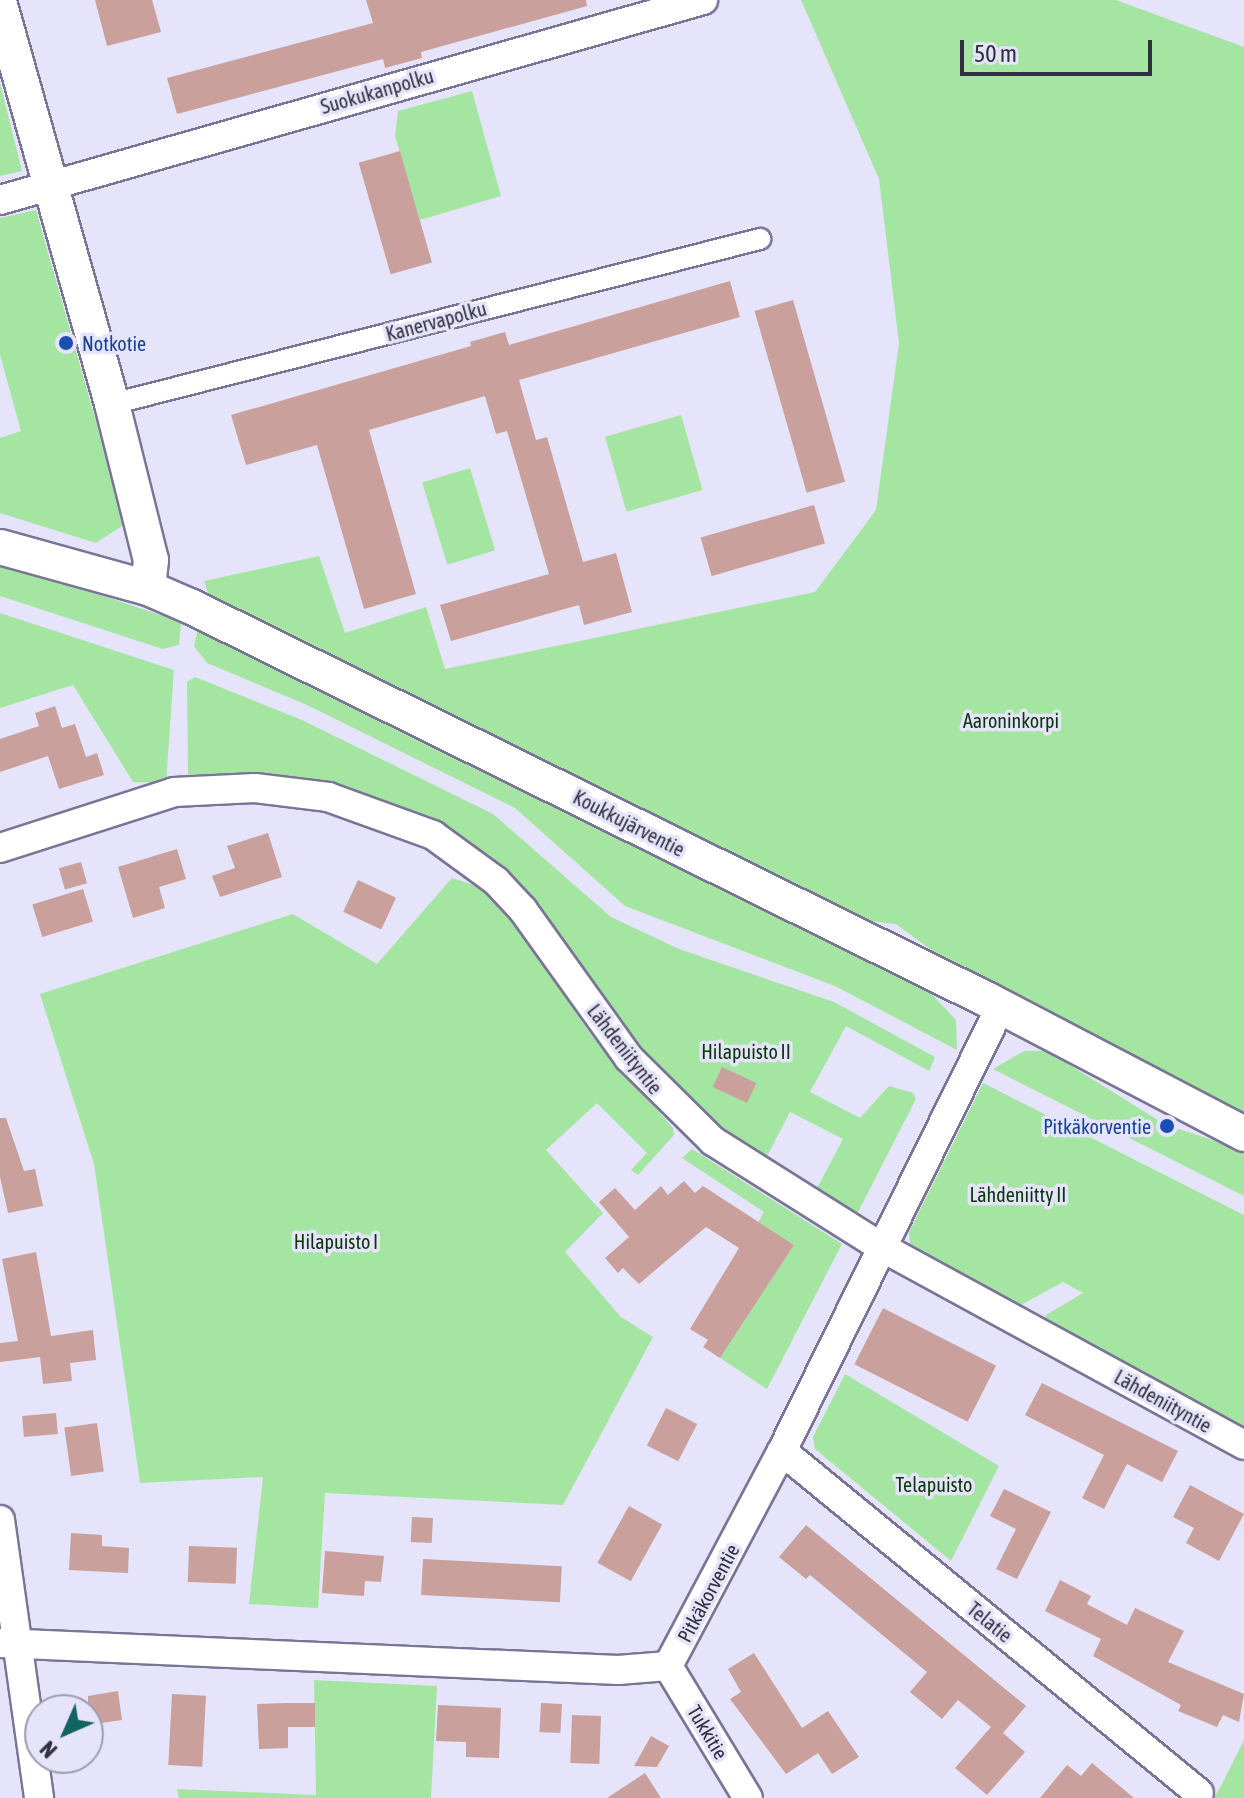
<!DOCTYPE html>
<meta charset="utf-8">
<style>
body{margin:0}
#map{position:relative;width:1244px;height:1798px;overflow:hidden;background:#e6e4fa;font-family:"Asap Condensed",sans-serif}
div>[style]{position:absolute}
.green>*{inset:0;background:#a5e5a2;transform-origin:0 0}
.building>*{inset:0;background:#c9a09b;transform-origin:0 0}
.roads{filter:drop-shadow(2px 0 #7a7596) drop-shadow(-2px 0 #7a7596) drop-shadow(0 2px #7a7596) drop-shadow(0 -2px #7a7596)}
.pedestrian>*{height:20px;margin:-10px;padding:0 10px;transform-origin:10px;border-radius:10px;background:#fff}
.minor>*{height:28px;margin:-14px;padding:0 14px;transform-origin:14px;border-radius:14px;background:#fff}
.tertiary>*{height:34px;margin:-17px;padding:0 17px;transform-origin:17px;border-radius:17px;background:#fff}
.dots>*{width:22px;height:22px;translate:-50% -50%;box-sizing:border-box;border:4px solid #e6e4fa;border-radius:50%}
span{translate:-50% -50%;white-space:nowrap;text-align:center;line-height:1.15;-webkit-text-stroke:7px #e6e4fa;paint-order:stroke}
.street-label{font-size:20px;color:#312f3d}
.transit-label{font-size:20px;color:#164399}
.left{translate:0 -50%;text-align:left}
.right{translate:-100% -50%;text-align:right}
.park-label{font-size:20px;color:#09360a}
.north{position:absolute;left:24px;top:1694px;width:80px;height:80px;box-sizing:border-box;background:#e6e4fa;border:2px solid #9e9cae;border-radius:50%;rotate:225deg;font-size:22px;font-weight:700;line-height:32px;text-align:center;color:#312f3d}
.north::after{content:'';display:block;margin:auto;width:28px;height:36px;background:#136364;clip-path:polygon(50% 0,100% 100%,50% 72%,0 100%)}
.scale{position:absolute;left:960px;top:40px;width:192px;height:36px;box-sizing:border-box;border:4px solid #312f3d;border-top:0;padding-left:10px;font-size:24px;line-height:28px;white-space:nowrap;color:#312f3d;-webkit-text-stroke:6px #e6e4fa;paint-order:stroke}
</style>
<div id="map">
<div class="green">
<i style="clip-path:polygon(801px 0,1116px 0,1244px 47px,1244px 1115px,960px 971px,896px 924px,850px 919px,210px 598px,204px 581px,319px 556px,345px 633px,426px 607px,445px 669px,815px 592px,876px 510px,899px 343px,879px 179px)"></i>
<i style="clip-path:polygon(0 83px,22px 171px,0 176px)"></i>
<i style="clip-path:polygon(472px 91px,501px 196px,420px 220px,395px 136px,398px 111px)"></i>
<i style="clip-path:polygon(36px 210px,125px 524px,96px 543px,0 513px,0 438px,21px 431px,0 355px,0 218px)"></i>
<i style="left:681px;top:415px;width:78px;height:79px;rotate:74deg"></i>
<i style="left:470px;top:468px;width:86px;height:50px;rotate:73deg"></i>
<i style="clip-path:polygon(0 561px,181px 622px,179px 645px,163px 649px,0 596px)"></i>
<i style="clip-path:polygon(0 613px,174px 670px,166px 783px,133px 782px,73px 685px,0 708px)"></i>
<i style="clip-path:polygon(198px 629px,391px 719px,928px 990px,956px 1020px,957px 1050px,835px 986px,625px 906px,515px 808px,307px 705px,207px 663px,194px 646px)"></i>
<i style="clip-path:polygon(195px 677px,302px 720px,493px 814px,611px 917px,679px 949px,834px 1002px,935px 1057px,929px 1071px,846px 1026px,810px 1092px,860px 1118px,889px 1086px,913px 1093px,916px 1099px,856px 1216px,815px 1192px,843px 1139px,790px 1112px,764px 1162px,722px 1131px,629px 1038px,526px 894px,426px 821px,362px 794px,300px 782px,197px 780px,188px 775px,187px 682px)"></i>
<i style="clip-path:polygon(452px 878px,486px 889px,506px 909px,591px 1035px,673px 1128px,674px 1135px,638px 1175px,631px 1170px,647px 1153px,597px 1103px,546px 1150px,603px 1213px,565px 1252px,621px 1317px,653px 1337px,563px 1505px,325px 1493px,318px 1608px,249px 1604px,263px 1477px,140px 1483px,94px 1164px,40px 994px,293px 914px,377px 964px)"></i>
<i style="clip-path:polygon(1024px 1051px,1047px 1051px,1166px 1125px,1244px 1150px,1244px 1196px,993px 1069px)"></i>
<i style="clip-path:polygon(983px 1083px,1244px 1215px,1244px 1430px,1043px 1322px,1046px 1315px,1083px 1293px,1063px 1282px,1017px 1307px,918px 1254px,910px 1245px,909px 1232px)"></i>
<i style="clip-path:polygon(692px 1149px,842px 1244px,767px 1389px,720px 1358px,794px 1245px,758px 1222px,764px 1212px,682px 1158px)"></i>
<i style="clip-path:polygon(845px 1374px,999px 1466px,951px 1561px,815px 1449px,813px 1437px)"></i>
<i style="clip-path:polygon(314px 1680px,437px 1686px,431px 1798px,179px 1798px,177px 1789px,316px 1795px)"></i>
<i style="clip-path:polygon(1244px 1740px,1244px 1798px,1214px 1798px,1222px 1784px)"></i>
</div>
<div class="building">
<i style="clip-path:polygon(95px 0,152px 0,161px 32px,107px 46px)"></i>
<i style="clip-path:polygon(366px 0,586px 0,587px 6px,421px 52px,422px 58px,385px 68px,383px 59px,177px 114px,167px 78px,373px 23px)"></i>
<i style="left:400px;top:151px;width:116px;height:43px;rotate:74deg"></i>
<i style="clip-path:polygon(730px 281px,740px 317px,519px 380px,536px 440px,547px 437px,583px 562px,616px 553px,632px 612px,584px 625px,579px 605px,451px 641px,440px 605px,549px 574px,507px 431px,496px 434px,485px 396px,369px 430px,416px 594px,364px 609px,317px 445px,246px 465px,231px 415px,471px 346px,470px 342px,505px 332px,509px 345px)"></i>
<i style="left:793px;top:300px;width:189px;height:40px;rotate:74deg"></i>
<i style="left:814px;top:505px;width:40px;height:118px;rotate:74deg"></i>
<i style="clip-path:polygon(55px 706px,62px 728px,75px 724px,86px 757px,97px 753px,104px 775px,59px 789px,48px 756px,0 772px,0 739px,39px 726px,35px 713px)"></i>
<i style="clip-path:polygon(268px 833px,282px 877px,220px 897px,212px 876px,235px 868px,227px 846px)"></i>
<i style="clip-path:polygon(177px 849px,186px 879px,159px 887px,165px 908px,133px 918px,118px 867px)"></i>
<i style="left:81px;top:862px;width:22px;height:23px;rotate:74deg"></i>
<i style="left:358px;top:880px;width:42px;height:35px;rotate:25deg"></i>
<i style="left:83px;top:889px;width:34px;height:53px;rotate:73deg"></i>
<i style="left:722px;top:1067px;width:38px;height:22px;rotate:25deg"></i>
<i style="clip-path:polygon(0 1118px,6px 1118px,24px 1171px,35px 1169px,43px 1206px,8px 1213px,0 1177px)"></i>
<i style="clip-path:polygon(684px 1181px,695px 1193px,703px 1186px,794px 1245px,720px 1358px,703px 1347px,708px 1340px,690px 1329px,739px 1248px,706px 1227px,639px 1284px,623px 1268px,618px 1273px,605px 1258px,629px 1237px,599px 1202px,615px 1188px,635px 1210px,661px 1186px,668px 1195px)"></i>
<i style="clip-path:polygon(36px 1252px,51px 1336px,93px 1330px,96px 1360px,70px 1363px,72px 1381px,43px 1384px,40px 1357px,0 1362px,0 1343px,18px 1341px,2px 1259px)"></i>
<i style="left:883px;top:1308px;width:127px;height:63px;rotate:27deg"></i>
<i style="clip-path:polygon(1042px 1383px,1178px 1451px,1162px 1482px,1127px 1464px,1104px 1509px,1082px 1498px,1104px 1455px,1025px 1415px)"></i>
<i style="left:666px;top:1408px;width:35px;height:42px;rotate:27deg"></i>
<i style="left:56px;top:1413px;width:21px;height:34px;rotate:85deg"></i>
<i style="left:97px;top:1423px;width:49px;height:33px;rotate:82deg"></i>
<i style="clip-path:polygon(1190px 1485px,1244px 1514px,1219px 1561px,1186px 1543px,1194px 1528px,1173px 1517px)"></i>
<i style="clip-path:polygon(1004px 1489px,1051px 1512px,1017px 1579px,996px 1569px,1016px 1529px,990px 1516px)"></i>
<i style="left:629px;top:1506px;width:38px;height:65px;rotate:29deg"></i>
<i style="left:412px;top:1517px;width:21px;height:25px;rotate:3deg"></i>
<i style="clip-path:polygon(806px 1525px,1026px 1706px,1003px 1733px,1025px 1752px,987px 1795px,955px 1768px,991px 1727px,958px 1700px,942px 1719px,910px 1692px,927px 1672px,810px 1575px,806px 1579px,779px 1557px)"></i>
<i style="clip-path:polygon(71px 1533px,102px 1535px,102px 1546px,129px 1548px,128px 1573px,69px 1570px)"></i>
<i style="left:189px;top:1546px;width:48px;height:36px;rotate:2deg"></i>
<i style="clip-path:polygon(325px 1551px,384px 1556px,381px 1582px,365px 1581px,364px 1596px,322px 1593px)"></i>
<i style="left:423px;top:1559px;width:139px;height:36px;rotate:3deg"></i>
<i style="clip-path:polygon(1060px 1580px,1091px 1596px,1087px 1604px,1127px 1625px,1135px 1608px,1184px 1631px,1168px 1662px,1244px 1694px,1239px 1722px,1223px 1715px,1217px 1727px,1178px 1711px,1181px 1705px,1093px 1656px,1101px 1639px,1045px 1611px)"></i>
<i style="clip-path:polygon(754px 1653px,802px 1728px,828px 1711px,859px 1757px,832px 1774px,818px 1753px,786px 1774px,730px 1699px,741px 1692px,728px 1669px)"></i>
<i style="clip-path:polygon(118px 1691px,122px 1720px,88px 1725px,88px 1696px)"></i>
<i style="left:172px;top:1694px;width:34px;height:71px;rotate:3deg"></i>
<i style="clip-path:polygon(287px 1703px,315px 1703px,315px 1727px,288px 1727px,288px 1748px,259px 1749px,257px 1704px)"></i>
<i style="left:541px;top:1703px;width:21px;height:29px;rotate:3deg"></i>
<i style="clip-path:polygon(438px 1705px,501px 1708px,499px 1758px,466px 1757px,466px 1742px,436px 1741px)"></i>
<i style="left:572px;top:1715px;width:29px;height:48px;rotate:2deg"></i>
<i style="clip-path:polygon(651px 1736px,669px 1746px,657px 1767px,634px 1766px)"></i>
<i style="clip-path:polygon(1092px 1763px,1134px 1798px,1040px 1798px,1067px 1765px,1081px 1776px)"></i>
<i style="clip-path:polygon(645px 1773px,661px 1798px,607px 1798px)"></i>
</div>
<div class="roads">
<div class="pedestrian">
<i style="left:112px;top:404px;width:669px;rotate:-14.29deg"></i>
</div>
<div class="minor">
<i style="left:0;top:200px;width:731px;rotate:-15.88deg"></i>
<i style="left:0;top:848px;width:183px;rotate:-17.8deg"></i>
<i style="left:174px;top:792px;width:81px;rotate:-2.8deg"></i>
<i style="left:255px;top:788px;width:74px;rotate:7deg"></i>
<i style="left:328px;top:797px;width:112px;rotate:19.9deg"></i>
<i style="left:433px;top:835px;width:78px;rotate:36.1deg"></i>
<i style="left:496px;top:881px;width:40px;rotate:47deg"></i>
<i style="left:523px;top:910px;width:182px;rotate:54.4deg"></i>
<i style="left:629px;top:1058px;width:118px;rotate:44.7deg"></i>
<i style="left:713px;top:1141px;width:201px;rotate:32.2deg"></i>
<i style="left:883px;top:1248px;width:411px;rotate:28.6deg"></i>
<i style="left:782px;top:1451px;width:539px;rotate:39.36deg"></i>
<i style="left:0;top:1520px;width:281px;rotate:82deg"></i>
<i style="left:0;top:1643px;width:619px;rotate:2.5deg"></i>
<i style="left:618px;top:1670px;width:50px;rotate:-4.6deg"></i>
<i style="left:668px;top:1666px;width:243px;rotate:-62.1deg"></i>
<i style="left:782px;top:1451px;width:495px;rotate:-63.8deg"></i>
<i style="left:668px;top:1666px;width:154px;rotate:58.8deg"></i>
</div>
<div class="tertiary">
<i style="left:0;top:5px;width:414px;rotate:74.3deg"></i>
<i style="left:112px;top:404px;width:161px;rotate:76deg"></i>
<i style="left:151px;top:560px;width:28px;rotate:96deg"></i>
<i style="left:0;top:547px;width:154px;rotate:15.5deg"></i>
<i style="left:148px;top:588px;width:48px;rotate:23.4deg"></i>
<i style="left:192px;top:607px;width:888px;rotate:26.28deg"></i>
<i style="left:988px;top:1000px;width:289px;rotate:27.6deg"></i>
</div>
</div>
<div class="dots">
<i style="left:66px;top:343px;background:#1a4fb4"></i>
<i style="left:1167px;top:1126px;background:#1a4fb4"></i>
</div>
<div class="street-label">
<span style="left:377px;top:91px;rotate:-16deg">Suokukanpolku</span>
<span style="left:436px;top:321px;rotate:-15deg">Kanervapolku</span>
<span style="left:629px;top:823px;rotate:27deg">Koukkujärventie</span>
<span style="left:625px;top:1049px;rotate:52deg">Lähdeniityntie</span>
<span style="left:1163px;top:1401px;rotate:29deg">Lähdeniityntie</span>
<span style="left:708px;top:1593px;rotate:-62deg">Pitkäkorventie</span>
<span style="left:990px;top:1622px;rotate:39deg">Telatie</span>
<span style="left:708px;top:1732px;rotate:59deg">Tukkitie</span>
</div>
<div class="transit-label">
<span class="left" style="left:82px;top:343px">Notkotie</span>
<span class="right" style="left:1151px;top:1126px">Pitkäkorventie</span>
</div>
<div class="park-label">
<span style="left:1011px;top:720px">Aaroninkorpi</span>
<span style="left:746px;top:1051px">Hilapuisto II</span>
<span style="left:1018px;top:1194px">Lähdeniitty II</span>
<span style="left:336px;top:1241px">Hilapuisto I</span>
<span style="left:934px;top:1484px">Telapuisto</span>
</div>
<div class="north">N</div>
<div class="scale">50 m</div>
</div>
